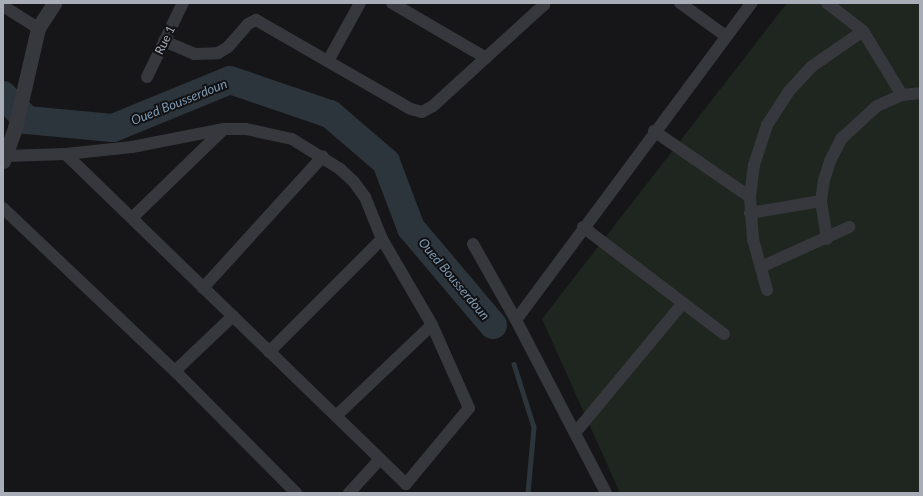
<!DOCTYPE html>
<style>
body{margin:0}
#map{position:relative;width:923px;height:496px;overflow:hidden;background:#161618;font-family:Lato,sans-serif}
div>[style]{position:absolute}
.green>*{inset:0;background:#1e261f}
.stream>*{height:4.5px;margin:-2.25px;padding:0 2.25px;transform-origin:2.25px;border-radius:2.25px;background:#2c353c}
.river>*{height:28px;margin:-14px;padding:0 14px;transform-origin:14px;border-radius:14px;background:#2c353c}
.minor>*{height:12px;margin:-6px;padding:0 6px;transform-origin:6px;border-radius:6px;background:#37383d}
.tertiary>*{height:15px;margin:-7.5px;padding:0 7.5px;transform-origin:7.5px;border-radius:7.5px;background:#37383d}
span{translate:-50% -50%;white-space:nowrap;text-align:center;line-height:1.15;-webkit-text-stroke:4px #111113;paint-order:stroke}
.street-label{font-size:12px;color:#a8adb8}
.water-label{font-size:13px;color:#7f9bb3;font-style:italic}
.frame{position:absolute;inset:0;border:4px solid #a8adb8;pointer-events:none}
</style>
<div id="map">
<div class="green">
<i style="clip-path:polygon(787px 3px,920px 3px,920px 493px,620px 493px,542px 319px)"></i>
</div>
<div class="stream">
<i style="left:514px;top:364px;width:66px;rotate:72.4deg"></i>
<i style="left:534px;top:427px;width:66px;rotate:95.2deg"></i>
</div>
<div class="river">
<i style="left:3px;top:95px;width:35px;rotate:46deg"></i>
<i style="left:27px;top:120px;width:86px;rotate:5.3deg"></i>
<i style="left:113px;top:128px;width:126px;rotate:-22.3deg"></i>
<i style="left:230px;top:80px;width:106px;rotate:18.8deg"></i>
<i style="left:330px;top:114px;width:74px;rotate:40.6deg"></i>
<i style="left:386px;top:162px;width:71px;rotate:69.3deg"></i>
<i style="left:411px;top:228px;width:127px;rotate:49.8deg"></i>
</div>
<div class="minor">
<i style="left:392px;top:3px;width:109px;rotate:30.3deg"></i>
<i style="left:680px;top:3px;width:57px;rotate:35.7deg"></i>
<i style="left:827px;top:3px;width:46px;rotate:37.9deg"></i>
<i style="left:863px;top:31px;width:75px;rotate:58.6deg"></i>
<i style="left:3px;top:6px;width:41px;rotate:32.2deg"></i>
<i style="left:164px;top:41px;width:33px;rotate:23deg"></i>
<i style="left:194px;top:54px;width:24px;rotate:-2deg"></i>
<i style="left:218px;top:53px;width:12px;rotate:-31deg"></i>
<i style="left:228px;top:47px;width:30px;rotate:-49deg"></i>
<i style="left:248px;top:24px;width:9px;rotate:-27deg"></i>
<i style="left:256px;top:20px;width:179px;rotate:29.9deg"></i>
<i style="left:411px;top:109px;width:11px;rotate:15deg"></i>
<i style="left:422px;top:112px;width:13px;rotate:-29deg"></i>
<i style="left:433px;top:106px;width:139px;rotate:-42.4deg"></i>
<i style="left:536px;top:12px;width:11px;rotate:-41deg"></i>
<i style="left:544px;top:5px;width:2px;rotate:-117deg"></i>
<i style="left:328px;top:61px;width:66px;rotate:-61.1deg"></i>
<i style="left:147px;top:77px;width:82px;rotate:-64.1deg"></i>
<i style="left:654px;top:131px;width:116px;rotate:34.5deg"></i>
<i style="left:3px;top:154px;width:4px;rotate:34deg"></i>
<i style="left:6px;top:156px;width:60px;rotate:-1.9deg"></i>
<i style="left:66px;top:154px;width:66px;rotate:-6.1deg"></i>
<i style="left:132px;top:147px;width:94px;rotate:-11.1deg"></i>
<i style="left:224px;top:129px;width:22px"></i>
<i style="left:246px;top:129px;width:47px;rotate:12.3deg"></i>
<i style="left:292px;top:139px;width:57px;rotate:32deg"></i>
<i style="left:340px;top:169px;width:19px;rotate:43deg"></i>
<i style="left:354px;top:182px;width:19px;rotate:54deg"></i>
<i style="left:365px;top:197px;width:45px;rotate:68deg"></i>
<i style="left:382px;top:239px;width:99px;rotate:59.8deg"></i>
<i style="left:432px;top:325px;width:91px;rotate:66deg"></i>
<i style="left:469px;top:408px;width:99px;rotate:129.7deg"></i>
<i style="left:406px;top:484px;width:474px;rotate:-135.9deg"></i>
<i style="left:3px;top:208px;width:237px;rotate:43.5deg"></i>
<i style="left:175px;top:371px;width:172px;rotate:45.2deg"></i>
<i style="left:750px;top:213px;width:72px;rotate:-9.6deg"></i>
<i style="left:132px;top:218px;width:128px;rotate:-44.1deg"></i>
<i style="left:583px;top:227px;width:177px;rotate:37.2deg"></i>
<i style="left:827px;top:239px;width:38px;rotate:-99deg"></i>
<i style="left:821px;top:201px;width:21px;rotate:-82deg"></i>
<i style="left:824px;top:180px;width:20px;rotate:-72deg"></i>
<i style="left:830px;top:161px;width:25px;rotate:-63deg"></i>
<i style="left:841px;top:139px;width:49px;rotate:-42.5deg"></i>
<i style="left:877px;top:106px;width:27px;rotate:-24deg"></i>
<i style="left:902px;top:95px;width:18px;rotate:-6deg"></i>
<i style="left:473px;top:244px;width:87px;rotate:60.5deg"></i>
<i style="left:516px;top:320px;width:195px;rotate:62.5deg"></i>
<i style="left:761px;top:267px;width:97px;rotate:-24.4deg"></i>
<i style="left:203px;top:288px;width:178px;rotate:-47.7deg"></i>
<i style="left:767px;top:290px;width:53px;rotate:-105.4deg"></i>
<i style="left:753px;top:239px;width:42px;rotate:-94.1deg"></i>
<i style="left:750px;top:197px;width:32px;rotate:-83deg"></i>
<i style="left:754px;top:165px;width:42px;rotate:-72deg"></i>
<i style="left:767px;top:125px;width:40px;rotate:-57.1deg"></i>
<i style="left:789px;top:91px;width:33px;rotate:-47deg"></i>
<i style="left:811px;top:67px;width:63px;rotate:-34.7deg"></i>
<i style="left:516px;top:320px;width:395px;rotate:-53.4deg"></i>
<i style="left:269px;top:352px;width:160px;rotate:-45deg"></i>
<i style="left:175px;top:371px;width:80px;rotate:-43.5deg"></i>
<i style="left:336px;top:416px;width:132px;rotate:-43.5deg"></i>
<i style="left:575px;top:433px;width:169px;rotate:-50.3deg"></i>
<i style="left:349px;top:493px;width:46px;rotate:-47.6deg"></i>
</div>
<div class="tertiary">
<i style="left:3px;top:161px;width:35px;rotate:-70deg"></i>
<i style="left:15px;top:128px;width:103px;rotate:-77deg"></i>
<i style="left:38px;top:28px;width:30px;rotate:-57deg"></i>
</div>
<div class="street-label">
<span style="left:165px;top:40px;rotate:-64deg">Rue 1</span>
</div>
<div class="water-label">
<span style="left:179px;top:102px;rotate:-22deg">Oued Bousserdoun</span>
<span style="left:454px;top:279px;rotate:50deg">Oued Bousserdoun</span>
</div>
<div class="frame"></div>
</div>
